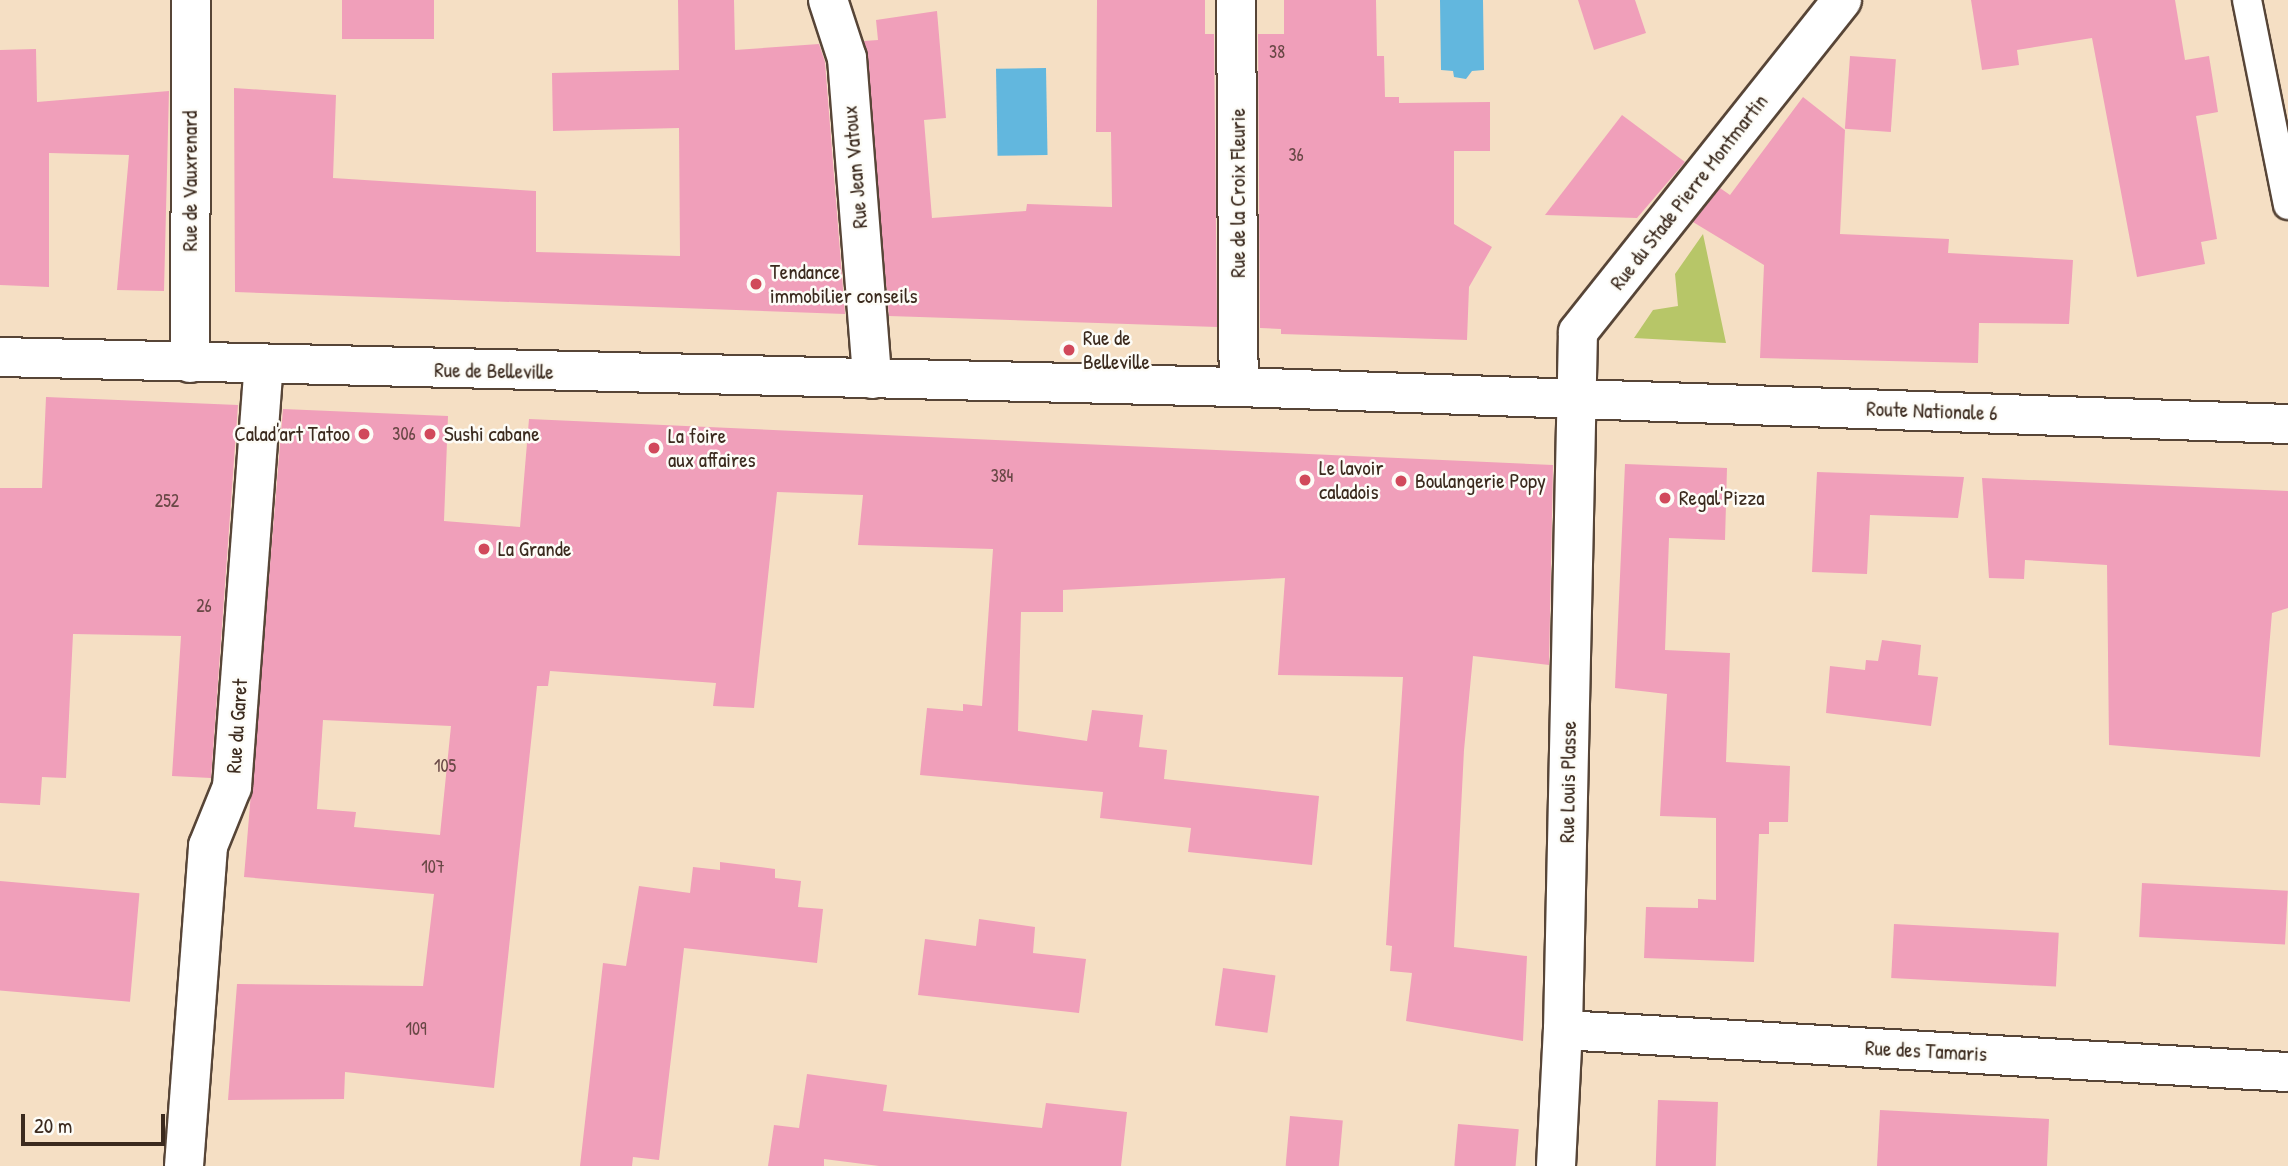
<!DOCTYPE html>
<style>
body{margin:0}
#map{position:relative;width:2288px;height:1166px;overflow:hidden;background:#f5dfc4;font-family:"Patrick Hand",sans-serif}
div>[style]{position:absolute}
.green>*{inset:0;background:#b7c668}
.water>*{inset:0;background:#62b7de;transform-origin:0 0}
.building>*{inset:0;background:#f09fba;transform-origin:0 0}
.roads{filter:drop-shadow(2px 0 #574537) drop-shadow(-2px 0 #574537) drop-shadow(0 2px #574537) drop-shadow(0 -2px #574537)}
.lane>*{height:28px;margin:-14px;padding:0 14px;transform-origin:14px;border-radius:14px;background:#fff}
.street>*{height:38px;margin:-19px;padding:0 19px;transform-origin:19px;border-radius:19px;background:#fff}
.secondary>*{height:38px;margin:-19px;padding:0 19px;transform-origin:19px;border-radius:19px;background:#fff}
.dots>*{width:19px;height:19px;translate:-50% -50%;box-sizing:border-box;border:4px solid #fdfcf7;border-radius:50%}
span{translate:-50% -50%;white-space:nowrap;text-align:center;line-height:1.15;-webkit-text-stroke:5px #fdfcf7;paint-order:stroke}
.number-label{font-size:18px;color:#684745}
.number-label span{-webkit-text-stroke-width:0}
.street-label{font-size:21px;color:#3b2a1e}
.poi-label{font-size:21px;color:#3b2a1e}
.left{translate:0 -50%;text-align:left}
.right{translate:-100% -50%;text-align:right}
.scale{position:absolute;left:21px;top:1114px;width:144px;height:32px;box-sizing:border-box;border:4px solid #3b2a1e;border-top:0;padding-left:9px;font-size:21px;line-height:24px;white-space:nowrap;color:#3b2a1e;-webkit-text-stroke:5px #fdfcf7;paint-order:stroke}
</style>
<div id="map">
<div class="green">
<i style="clip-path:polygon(1703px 234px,1726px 343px,1634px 338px,1653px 310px,1678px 306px,1675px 274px)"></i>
</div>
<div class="water">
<i style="clip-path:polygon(1440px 0,1483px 0,1484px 70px,1472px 71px,1466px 79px,1454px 77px,1453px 71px,1441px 70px)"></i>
<i style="left:1046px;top:68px;width:87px;height:50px;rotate:89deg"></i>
</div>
<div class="building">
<i style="left:342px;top:0;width:92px;height:39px"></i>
<i style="clip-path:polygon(678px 0,734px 0,735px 50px,819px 44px,825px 62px,845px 314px,235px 292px,234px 88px,336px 95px,333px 178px,536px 191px,536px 252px,680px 256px,679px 128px,553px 131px,552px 73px,679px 70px)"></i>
<i style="clip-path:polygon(1097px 0,1205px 0,1205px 34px,1214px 34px,1217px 327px,889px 316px,864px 41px,878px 40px,876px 20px,937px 11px,946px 118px,924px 120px,932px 218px,1026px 211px,1027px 204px,1112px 207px,1111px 132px,1096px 132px)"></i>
<i style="clip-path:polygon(1284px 0,1376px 0,1377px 56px,1384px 56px,1385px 97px,1399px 97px,1399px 103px,1490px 102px,1490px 151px,1454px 151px,1454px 224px,1492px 247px,1469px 287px,1467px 340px,1281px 334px,1281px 329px,1260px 328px,1258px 34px,1284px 34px)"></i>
<i style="clip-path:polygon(1578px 0,1635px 0,1646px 33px,1594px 50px)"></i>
<i style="clip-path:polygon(1971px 0,2175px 0,2185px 60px,2209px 56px,2218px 112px,2196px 116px,2217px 239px,2201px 242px,2205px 264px,2137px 277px,2092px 38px,2017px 50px,2019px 65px,1982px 70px)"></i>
<i style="clip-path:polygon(36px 49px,37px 102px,169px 91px,164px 291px,117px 290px,129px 155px,49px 153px,49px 287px,0 285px,0 50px)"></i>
<i style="left:1850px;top:56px;width:46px;height:73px;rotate:4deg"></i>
<i style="clip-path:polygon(1803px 97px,1845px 130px,1840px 234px,1949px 239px,1948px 253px,2073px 260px,2069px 324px,1979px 323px,1978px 363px,1760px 358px,1764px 265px,1693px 222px,1720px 188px,1730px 195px)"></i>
<i style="clip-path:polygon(1622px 115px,1685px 162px,1637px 218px,1545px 215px)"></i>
<i style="clip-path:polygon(46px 397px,238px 405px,211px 778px,172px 776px,181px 636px,73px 634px,66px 778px,42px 777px,40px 805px,0 803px,0 488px,42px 488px)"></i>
<i style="clip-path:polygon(evenodd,283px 409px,448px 416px,444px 521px,520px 527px,529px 419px,1553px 465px,1549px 665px,1473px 656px,1464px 750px,1454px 947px,1527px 956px,1523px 1041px,1406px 1021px,1412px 973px,1390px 971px,1392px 946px,1386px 945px,1403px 677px,1278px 675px,1285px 578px,1063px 590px,1063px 612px,1021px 612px,1018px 731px,1087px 741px,1092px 710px,1143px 715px,1139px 747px,1167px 750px,1164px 779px,1319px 796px,1312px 865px,1188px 852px,1191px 828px,1100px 818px,1103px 792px,920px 775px,927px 708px,963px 711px,963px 704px,982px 706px,993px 549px,858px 545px,863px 495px,777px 492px,754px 708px,713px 706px,716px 683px,550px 671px,548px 686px,537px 686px,494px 1088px,345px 1072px,344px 1099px,228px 1100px,237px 984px,423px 986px,434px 894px,244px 877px,283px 409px,323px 720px,451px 726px,440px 835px,354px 827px,356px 812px,317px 809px,323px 720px)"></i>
<i style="clip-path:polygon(1625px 464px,1727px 468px,1725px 540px,1669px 538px,1665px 650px,1730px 653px,1726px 762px,1790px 766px,1788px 822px,1769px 822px,1769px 834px,1759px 834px,1754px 962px,1644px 958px,1646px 907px,1698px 908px,1698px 899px,1716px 900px,1716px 818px,1660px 816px,1667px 694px,1615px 688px)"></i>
<i style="clip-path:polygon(1817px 472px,1964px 477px,1958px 518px,1870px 515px,1867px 574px,1812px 572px)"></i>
<i style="clip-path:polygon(1982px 478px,2288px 491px,2288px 608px,2272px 613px,2260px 757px,2109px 745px,2107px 565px,2025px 560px,2024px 579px,1989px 578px)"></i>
<i style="clip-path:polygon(1882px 640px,1921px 645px,1918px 675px,1938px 677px,1931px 726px,1826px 713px,1830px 666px,1865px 670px,1866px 660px,1878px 661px)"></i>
<i style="clip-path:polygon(720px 862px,775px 869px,775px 878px,801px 881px,798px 907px,823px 909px,817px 963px,684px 948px,659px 1160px,633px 1157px,632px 1166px,580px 1166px,603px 963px,626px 966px,639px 886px,690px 893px,693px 867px,720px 870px)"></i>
<i style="left:0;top:881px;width:140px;height:109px;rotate:5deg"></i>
<i style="left:2142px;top:883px;width:146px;height:54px;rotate:3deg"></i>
<i style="clip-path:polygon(979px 919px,1035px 927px,1033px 953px,1086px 959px,1079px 1013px,918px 995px,925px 939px,976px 946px)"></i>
<i style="left:1894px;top:924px;width:165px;height:54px;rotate:3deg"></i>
<i style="left:1223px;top:968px;width:53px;height:58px;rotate:8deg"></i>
<i style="clip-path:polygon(807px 1074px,887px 1085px,883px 1111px,1042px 1128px,1046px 1103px,1127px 1112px,1121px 1166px,879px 1166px,824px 1159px,824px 1166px,768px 1166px,774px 1125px,799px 1128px)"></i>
<i style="left:1658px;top:1100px;width:60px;height:66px;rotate:2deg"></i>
<i style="clip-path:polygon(1880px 1110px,2049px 1119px,2047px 1166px,1877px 1166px)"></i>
<i style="left:1290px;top:1116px;width:53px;height:50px;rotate:5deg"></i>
<i style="left:1458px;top:1124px;width:61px;height:42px;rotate:5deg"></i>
</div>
<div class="roads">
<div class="lane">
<i style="left:2247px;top:0;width:209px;rotate:78.7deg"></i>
</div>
<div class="street">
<i style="left:828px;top:0;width:61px;rotate:71.9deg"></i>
<i style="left:847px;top:58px;width:322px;rotate:85.5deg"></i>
<i style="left:1236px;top:0;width:387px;rotate:89.6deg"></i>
<i style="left:190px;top:363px;width:363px;rotate:-89.8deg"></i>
<i style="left:1563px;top:1030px;width:726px;rotate:3.32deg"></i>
<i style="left:184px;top:1166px;width:321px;rotate:-85.7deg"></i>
<i style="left:208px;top:846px;width:64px;rotate:-67.9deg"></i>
<i style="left:232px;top:787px;width:423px;rotate:-85.7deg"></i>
<i style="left:1556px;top:1166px;width:136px;rotate:-87.1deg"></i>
<i style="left:1563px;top:1030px;width:698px;rotate:-88.77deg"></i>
<i style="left:1578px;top:332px;width:424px;rotate:-51.5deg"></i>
</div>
<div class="secondary">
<i style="left:0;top:357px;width:1239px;rotate:1.39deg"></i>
<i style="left:1239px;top:387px;width:1050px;rotate:2.02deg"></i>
</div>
</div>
<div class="dots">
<i style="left:756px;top:284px;background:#d1495b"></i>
<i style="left:1069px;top:350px;background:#d1495b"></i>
<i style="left:364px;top:434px;background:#d1495b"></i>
<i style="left:430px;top:434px;background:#d1495b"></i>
<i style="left:654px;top:448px;background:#d1495b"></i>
<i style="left:1305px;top:480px;background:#d1495b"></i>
<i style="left:1401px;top:481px;background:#d1495b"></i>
<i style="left:1665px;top:498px;background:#d1495b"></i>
<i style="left:484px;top:549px;background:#d1495b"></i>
</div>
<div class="number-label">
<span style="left:1277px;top:52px">38</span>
<span style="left:1296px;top:155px">36</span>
<span style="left:404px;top:434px">306</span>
<span style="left:1002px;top:476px">384</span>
<span style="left:167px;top:501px">252</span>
<span style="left:204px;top:606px">26</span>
<span style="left:445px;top:766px">105</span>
<span style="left:433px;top:867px">107</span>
<span style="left:416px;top:1029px">109</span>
</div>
<div class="street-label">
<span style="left:855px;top:167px;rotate:-95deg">Rue Jean Vatoux</span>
<span style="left:190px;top:181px;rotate:-90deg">Rue de Vauxrenard</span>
<span style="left:1689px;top:192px;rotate:-52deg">Rue du Stade Pierre Montmartin</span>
<span style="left:1238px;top:193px;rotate:-90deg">Rue de la Croix Fleurie</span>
<span style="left:494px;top:371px;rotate:1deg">Rue de Belleville</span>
<span style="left:1932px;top:411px;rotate:2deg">Route Nationale 6</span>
<span style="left:237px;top:726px;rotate:-86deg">Rue du Garet</span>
<span style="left:1568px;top:782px;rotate:-89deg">Rue Louis Plasse</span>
<span style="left:1926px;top:1051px;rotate:3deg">Rue des Tamaris</span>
</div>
<div class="poi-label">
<span class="left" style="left:770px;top:284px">Tendance<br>immobilier conseils</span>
<span class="left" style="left:1083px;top:350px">Rue de<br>Belleville</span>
<span class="right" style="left:350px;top:434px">Calad'art Tatoo</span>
<span class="left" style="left:444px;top:434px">Sushi cabane</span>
<span class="left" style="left:668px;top:448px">La foire<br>aux affaires</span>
<span class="left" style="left:1319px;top:480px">Le lavoir<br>caladois</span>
<span class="left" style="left:1415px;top:481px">Boulangerie Popy</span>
<span class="left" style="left:1679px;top:498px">Regal'Pizza</span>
<span class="left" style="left:498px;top:549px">La Grande</span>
</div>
<div class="scale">20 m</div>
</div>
